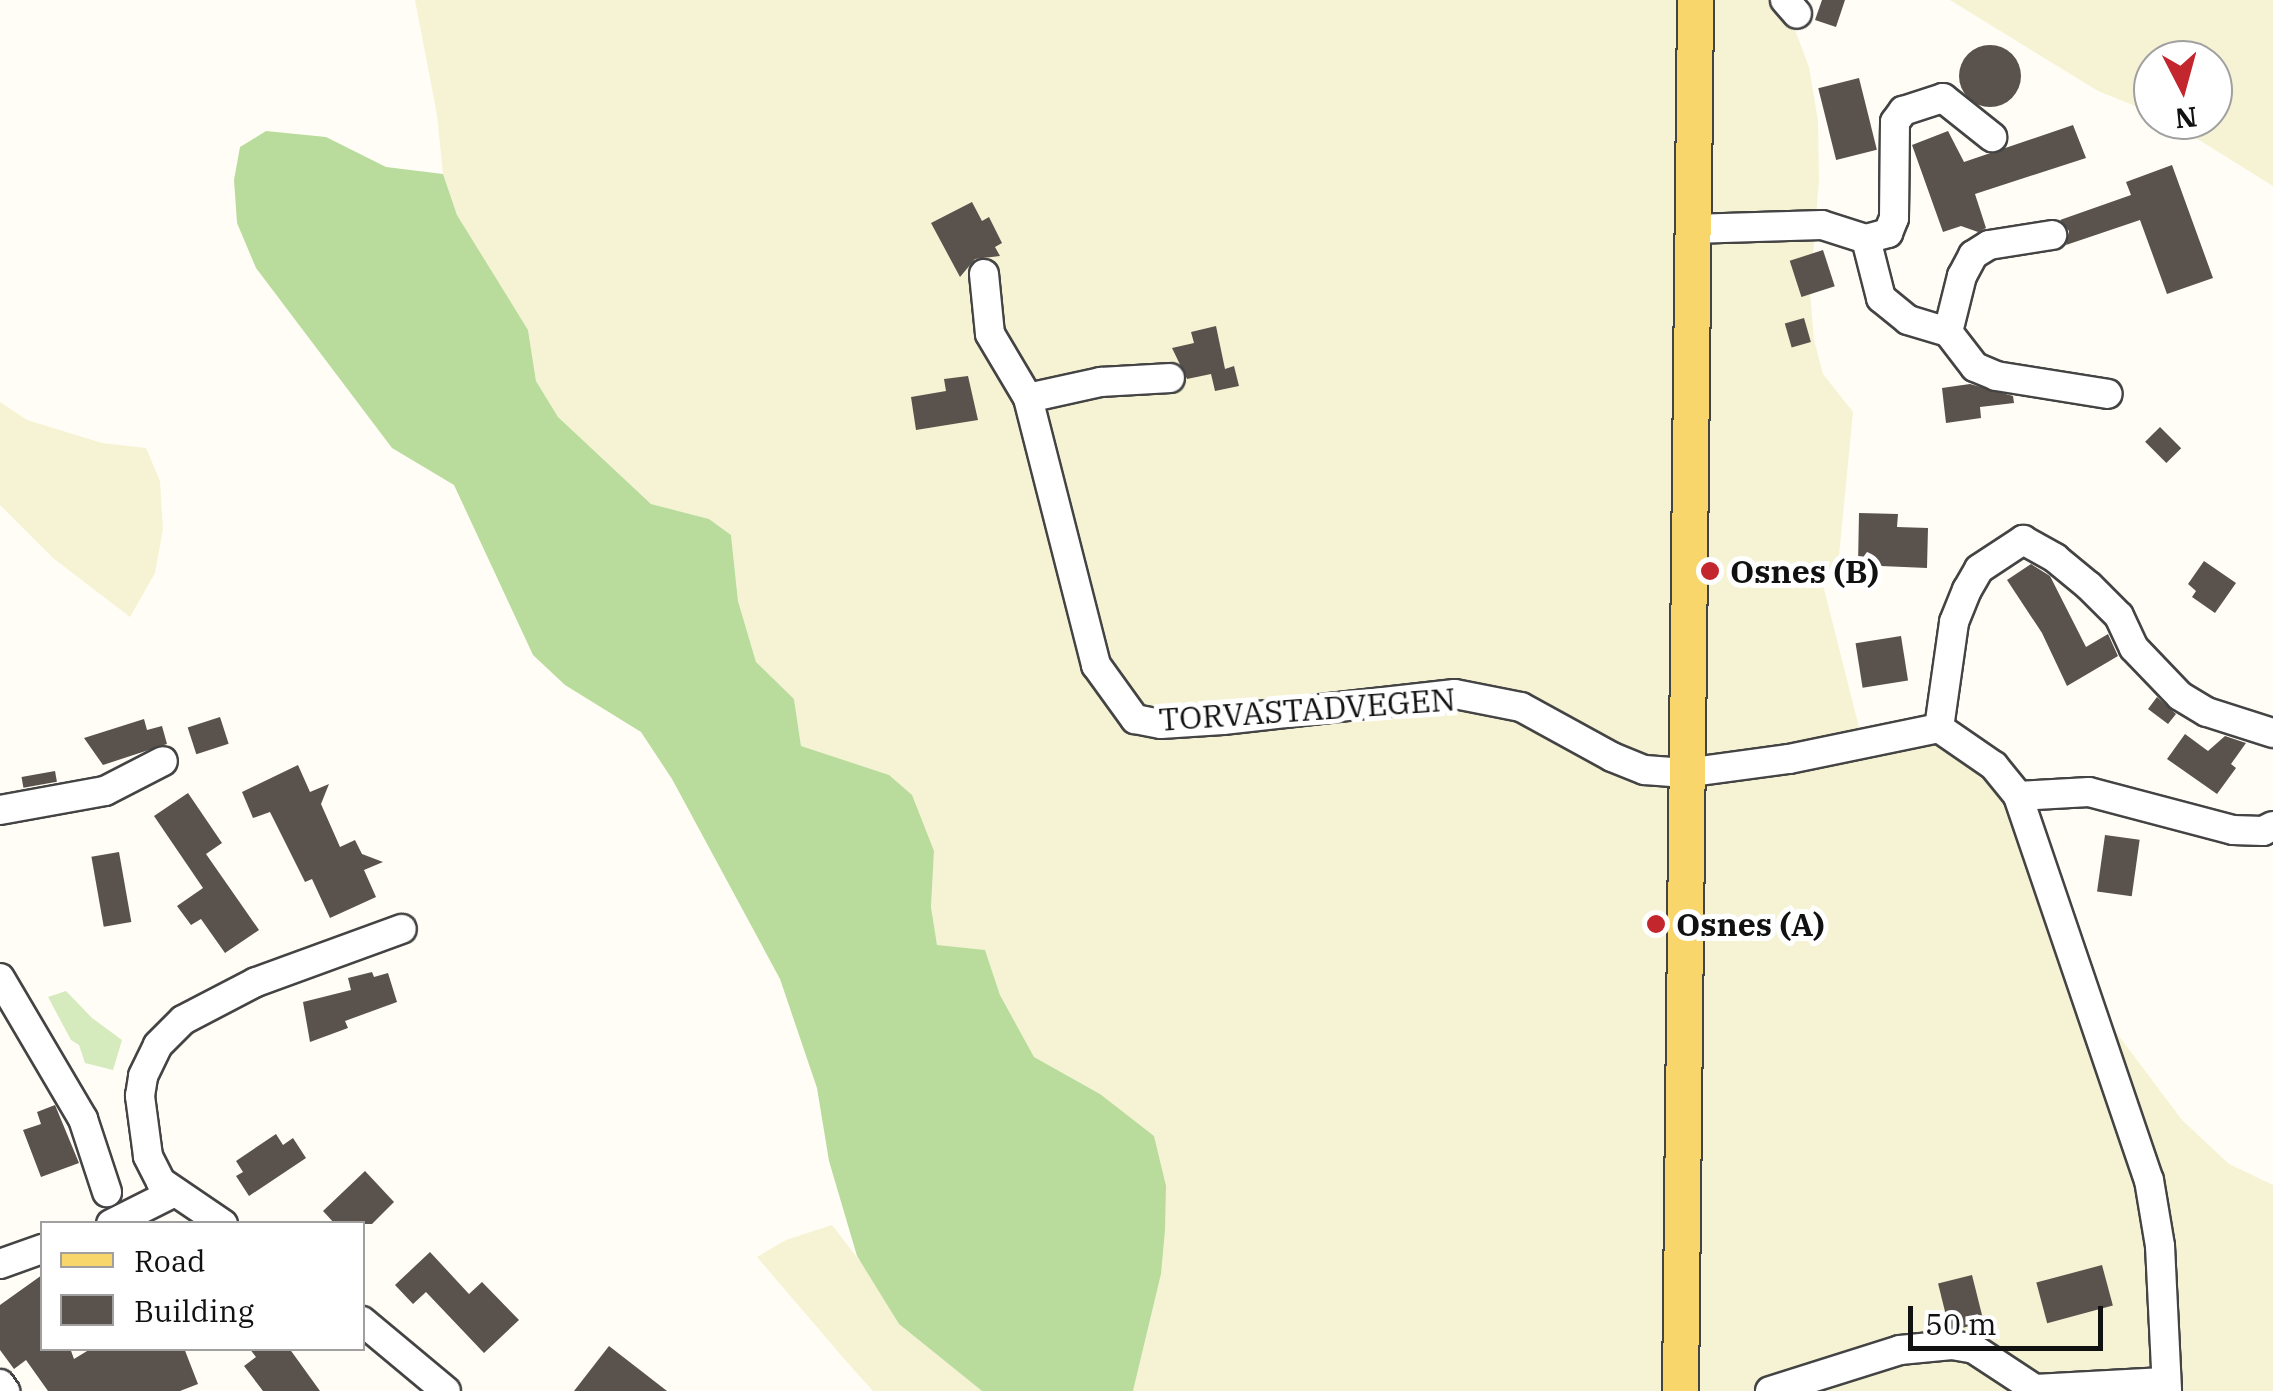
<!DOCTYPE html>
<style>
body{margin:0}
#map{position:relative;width:2273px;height:1391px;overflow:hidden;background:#fffdf5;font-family:"IBM Plex Serif",serif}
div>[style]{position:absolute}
.farmland>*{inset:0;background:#f6f3d4}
.green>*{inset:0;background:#d5ebbd}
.forest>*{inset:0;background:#b9dc9c}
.building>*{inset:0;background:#5a524d;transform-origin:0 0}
.round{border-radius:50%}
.roads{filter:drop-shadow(2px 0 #444) drop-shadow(-2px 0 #444) drop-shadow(0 2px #444) drop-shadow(0 -2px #444)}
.minor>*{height:28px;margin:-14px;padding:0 14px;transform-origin:14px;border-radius:14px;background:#fff}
.major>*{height:35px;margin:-17.5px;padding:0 17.5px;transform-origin:17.5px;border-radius:17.5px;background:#f9d66b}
.dots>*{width:28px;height:28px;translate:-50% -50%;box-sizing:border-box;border:5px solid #fff;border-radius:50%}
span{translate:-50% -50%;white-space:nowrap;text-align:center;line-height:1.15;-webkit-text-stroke:10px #fff;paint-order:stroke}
.poi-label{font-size:32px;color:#111;font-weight:700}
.left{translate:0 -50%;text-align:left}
.street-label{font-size:32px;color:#111}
.legend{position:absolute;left:40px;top:1221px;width:325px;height:130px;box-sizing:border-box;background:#fff;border:2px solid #a0a0a0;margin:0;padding:12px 18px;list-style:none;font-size:30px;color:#111}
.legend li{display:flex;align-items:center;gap:20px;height:50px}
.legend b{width:50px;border:2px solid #a0a0a0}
.north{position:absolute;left:2133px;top:40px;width:100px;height:100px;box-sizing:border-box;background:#fff;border:2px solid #a0a0a0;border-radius:50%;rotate:174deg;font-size:28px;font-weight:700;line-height:40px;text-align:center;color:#111}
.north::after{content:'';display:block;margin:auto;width:35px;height:45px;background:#c4262e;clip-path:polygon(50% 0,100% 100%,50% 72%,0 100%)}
.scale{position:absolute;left:1908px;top:1306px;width:195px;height:45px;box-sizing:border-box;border:5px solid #111;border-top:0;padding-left:12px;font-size:30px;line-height:35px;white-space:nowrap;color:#111;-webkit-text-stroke:8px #fff;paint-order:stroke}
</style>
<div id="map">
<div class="farmland">
<i style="clip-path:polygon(415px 0,1777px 0,1795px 30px,1809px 67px,1818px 121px,1819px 180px,1810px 292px,1814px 340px,1823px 374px,1853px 412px,1838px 566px,1820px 573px,1863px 743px,1921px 730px,1986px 767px,2017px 814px,2116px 1032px,2182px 1120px,2229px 1164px,2273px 1185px,2273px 1391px,1133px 1391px,1161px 1274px,1100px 1094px,1034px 1057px,1000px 995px,985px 950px,937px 946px,931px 907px,934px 851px,831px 757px,801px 746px,794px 699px,756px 662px,738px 601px,731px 535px,709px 519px,651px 504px,558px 417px,536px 381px,528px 330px,457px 215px,443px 174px,437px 115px)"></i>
<i style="clip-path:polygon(1950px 0,2273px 0,2273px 186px,2167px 120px,2213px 120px,2213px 60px,2153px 60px,2153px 113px,2098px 91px)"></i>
<i style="clip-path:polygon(0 402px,27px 420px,102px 443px,146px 448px,160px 481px,163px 529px,155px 573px,130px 617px,53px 558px,0 505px)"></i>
<i style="clip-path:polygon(832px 1225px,872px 1277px,899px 1324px,982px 1391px,873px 1391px,846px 1361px,757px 1257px,786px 1240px)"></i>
</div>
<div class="green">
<i style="clip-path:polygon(66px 991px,92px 1018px,122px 1040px,113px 1070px,85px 1063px,79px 1045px,71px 1040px,48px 997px)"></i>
</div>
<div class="forest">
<i style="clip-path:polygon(266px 131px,326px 137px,386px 167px,443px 174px,457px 215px,528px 330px,536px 381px,558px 417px,651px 504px,709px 519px,731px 535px,738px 601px,756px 662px,794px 699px,801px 746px,889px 775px,912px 795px,934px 851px,931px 907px,937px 945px,985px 950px,1000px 995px,1034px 1057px,1100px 1094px,1154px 1136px,1166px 1186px,1165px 1230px,1161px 1274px,1133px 1391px,982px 1391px,899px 1324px,857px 1256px,829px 1161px,817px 1088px,780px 979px,672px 779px,641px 732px,565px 685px,533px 655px,454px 485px,392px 448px,256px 268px,237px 223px,234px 180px,240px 147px)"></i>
</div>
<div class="building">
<i style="clip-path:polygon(1822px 0,1845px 0,1836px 27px,1815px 20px)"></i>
<i class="round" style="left:1959px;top:45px;width:62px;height:62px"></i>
<i style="left:1859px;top:78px;width:74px;height:42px;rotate:76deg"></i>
<i style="clip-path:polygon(2073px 125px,2086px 158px,1975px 194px,1986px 228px,1978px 232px,1961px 226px,1943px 232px,1912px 145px,1948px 131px,1964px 162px)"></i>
<i style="clip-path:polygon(2172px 165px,2213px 278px,2167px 294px,2140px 220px,2066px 245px,2069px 231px,2060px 220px,2131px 195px,2126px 182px)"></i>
<i style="clip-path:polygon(972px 202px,982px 221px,989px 217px,1002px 243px,995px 247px,1000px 256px,975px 259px,960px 277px,931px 223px)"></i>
<i style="left:1823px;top:250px;width:38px;height:35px;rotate:72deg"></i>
<i style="left:1804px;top:318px;width:25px;height:20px;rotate:74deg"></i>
<i style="clip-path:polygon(1216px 326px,1225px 369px,1234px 366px,1239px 386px,1215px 391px,1211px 374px,1187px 379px,1172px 348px,1194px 343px,1191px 332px)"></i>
<i style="clip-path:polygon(968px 376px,978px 420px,916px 430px,911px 397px,946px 391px,944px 379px)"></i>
<i style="clip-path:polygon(1970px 384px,2013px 396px,2014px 403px,1980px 407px,1981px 418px,1946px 423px,1942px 388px)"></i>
<i style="left:2160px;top:427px;width:30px;height:21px;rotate:45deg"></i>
<i style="clip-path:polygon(1859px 513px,1898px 514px,1897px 527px,1928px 528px,1927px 568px,1858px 565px)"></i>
<i style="clip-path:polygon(2204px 561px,2236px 583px,2215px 613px,2192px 597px,2196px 591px,2188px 584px)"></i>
<i style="clip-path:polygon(2031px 564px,2050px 576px,2086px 647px,2108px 634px,2118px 656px,2067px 686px,2042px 633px,2007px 580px)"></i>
<i style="left:1901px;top:636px;width:45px;height:46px;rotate:81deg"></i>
<i style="clip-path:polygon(2157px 697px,2176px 714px,2168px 724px,2148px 709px)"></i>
<i style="left:220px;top:717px;width:28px;height:34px;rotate:72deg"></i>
<i style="clip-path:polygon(144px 719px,147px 730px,162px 726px,167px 744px,103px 765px,84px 738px)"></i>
<i style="clip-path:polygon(2185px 734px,2208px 751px,2225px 736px,2246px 743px,2231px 764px,2236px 768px,2217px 794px,2167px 759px)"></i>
<i style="clip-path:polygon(298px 765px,310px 792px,329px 784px,321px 804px,340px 847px,355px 840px,362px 854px,383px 862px,364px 870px,376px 897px,330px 918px,312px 879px,305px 882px,270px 812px,253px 818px,242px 792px)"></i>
<i style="left:55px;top:771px;width:11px;height:34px;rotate:80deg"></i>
<i style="clip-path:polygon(188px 793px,222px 843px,206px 854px,259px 930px,225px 953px,201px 919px,191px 925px,177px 906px,203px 888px,154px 816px)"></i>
<i style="left:2105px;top:835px;width:35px;height:57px;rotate:8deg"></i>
<i style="left:119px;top:852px;width:71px;height:28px;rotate:80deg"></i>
<i style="clip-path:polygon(372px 972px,374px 977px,388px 973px,397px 1002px,345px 1021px,348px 1028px,310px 1042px,303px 1002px,351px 990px,348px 978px)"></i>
<i style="clip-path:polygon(55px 1105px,79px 1163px,41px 1177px,23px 1130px,41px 1124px,37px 1112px)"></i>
<i style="clip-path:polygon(276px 1134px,283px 1145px,293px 1138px,306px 1158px,249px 1196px,236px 1176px,243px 1172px,236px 1161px)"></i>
<i style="clip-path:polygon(365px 1171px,394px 1202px,372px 1224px,335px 1224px,323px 1211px)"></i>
<i style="clip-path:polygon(430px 1252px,469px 1294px,482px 1282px,519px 1320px,484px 1353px,426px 1292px,413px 1304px,395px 1285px)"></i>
<i style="left:2102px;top:1265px;width:42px;height:68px;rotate:75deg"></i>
<i style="clip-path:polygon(42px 1275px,42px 1348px,70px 1348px,74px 1359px,92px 1348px,184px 1348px,198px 1384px,180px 1391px,48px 1391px,26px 1360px,14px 1369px,0 1350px,0 1305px)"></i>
<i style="left:1972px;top:1275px;width:49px;height:35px;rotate:76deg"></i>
<i style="clip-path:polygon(609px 1346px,667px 1391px,574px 1391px)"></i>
<i style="clip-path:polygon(249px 1348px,289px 1348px,320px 1391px,263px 1391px,244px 1366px,256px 1357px)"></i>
</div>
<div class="roads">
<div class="minor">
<i style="left:1785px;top:0;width:18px;rotate:49deg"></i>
<i style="left:1691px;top:229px;width:131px;rotate:-1.7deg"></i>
<i style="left:1822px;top:225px;width:46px;rotate:17.7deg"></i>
<i style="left:1866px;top:239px;width:61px;rotate:75.7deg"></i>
<i style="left:1881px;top:298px;width:35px;rotate:39deg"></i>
<i style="left:1908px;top:320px;width:42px;rotate:16.7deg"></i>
<i style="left:1948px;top:332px;width:44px;rotate:52.4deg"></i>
<i style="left:1975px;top:367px;width:23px;rotate:23deg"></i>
<i style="left:1996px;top:376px;width:113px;rotate:9.1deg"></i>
<i style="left:1866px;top:239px;width:23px;rotate:-15deg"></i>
<i style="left:1888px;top:233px;width:16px;rotate:-68deg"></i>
<i style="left:1894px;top:218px;width:96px;rotate:-89.4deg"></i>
<i style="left:1895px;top:122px;width:14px;rotate:-54deg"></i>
<i style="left:1903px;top:111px;width:42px;rotate:-18deg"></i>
<i style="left:1943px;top:98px;width:63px;rotate:38.5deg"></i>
<i style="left:984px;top:274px;width:60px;rotate:84.3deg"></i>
<i style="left:990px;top:334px;width:74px;rotate:59.3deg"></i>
<i style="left:1028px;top:398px;width:276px;rotate:75.7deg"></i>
<i style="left:1096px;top:665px;width:67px;rotate:54.2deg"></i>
<i style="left:1135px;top:719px;width:26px;rotate:11deg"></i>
<i style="left:1161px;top:724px;width:62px;rotate:-3.7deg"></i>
<i style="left:1223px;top:720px;width:233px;rotate:-6.4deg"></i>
<i style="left:1455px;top:694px;width:67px;rotate:11.1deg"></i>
<i style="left:1521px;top:707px;width:104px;rotate:28.8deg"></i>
<i style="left:1612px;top:757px;width:35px;rotate:22deg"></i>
<i style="left:1645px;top:770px;width:40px;rotate:4.3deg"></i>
<i style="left:1685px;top:773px;width:105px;rotate:-7.7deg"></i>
<i style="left:1789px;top:759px;width:153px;rotate:-11.7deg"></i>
<i style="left:1939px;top:728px;width:67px;rotate:34.6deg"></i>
<i style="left:1994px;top:766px;width:38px;rotate:51deg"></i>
<i style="left:2018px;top:796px;width:406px;rotate:71.2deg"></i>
<i style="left:2149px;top:1180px;width:67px;rotate:80.5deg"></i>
<i style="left:2160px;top:1246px;width:145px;rotate:87.2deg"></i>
<i style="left:1948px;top:332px;width:58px;rotate:-76deg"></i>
<i style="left:1962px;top:276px;width:24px;rotate:-62deg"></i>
<i style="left:1973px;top:255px;width:19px;rotate:-32deg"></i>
<i style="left:1989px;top:245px;width:64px;rotate:-9deg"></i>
<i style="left:1028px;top:398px;width:75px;rotate:-12.4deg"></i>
<i style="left:1101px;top:382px;width:69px;rotate:-3.3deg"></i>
<i style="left:1939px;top:728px;width:107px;rotate:-81.9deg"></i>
<i style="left:1954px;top:622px;width:35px;rotate:-68deg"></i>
<i style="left:1967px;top:590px;width:24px;rotate:-60deg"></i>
<i style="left:1979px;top:569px;width:53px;rotate:-33.4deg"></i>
<i style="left:2023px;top:540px;width:37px;rotate:29deg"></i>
<i style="left:2055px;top:558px;width:44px;rotate:39.5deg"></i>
<i style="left:2089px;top:586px;width:42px;rotate:45deg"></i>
<i style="left:2119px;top:616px;width:35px;rotate:65deg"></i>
<i style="left:2134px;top:648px;width:66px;rotate:46.2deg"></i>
<i style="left:2180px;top:696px;width:31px;rotate:31deg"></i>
<i style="left:2207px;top:712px;width:69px;rotate:17.7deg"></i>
<i style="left:2018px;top:796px;width:71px;rotate:-3.2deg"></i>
<i style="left:2089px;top:792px;width:149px;rotate:14.8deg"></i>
<i style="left:2233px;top:830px;width:30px;rotate:2deg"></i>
<i style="left:2263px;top:831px;width:11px;rotate:-27deg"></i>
<i style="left:0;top:810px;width:107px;rotate:-10.3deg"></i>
<i style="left:105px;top:791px;width:65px;rotate:-27.3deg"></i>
<i style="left:0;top:978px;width:164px;rotate:59.5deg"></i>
<i style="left:83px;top:1119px;width:77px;rotate:71.8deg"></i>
<i style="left:111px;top:1224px;width:69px;rotate:-26.6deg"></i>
<i style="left:223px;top:1224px;width:75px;rotate:-145.9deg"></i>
<i style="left:161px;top:1182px;width:29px;rotate:-117deg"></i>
<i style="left:148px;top:1156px;width:61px;rotate:-97.6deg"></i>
<i style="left:140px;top:1096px;width:20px;rotate:-81deg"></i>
<i style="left:143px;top:1076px;width:34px;rotate:-64deg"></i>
<i style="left:158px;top:1045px;width:35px;rotate:-45deg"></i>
<i style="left:183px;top:1020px;width:82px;rotate:-27.5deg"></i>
<i style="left:256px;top:982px;width:155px;rotate:-20deg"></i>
<i style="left:0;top:1264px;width:45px;rotate:-19.7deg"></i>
<i style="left:362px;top:1321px;width:109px;rotate:39.8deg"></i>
<i style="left:0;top:1384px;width:9px;rotate:54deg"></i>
<i style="left:1770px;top:1391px;width:136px;rotate:-17.5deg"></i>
<i style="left:1900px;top:1350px;width:52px;rotate:-5.5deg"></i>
<i style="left:1952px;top:1345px;width:22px;rotate:10deg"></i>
<i style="left:1974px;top:1349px;width:73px;rotate:33.3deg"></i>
<i style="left:2035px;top:1389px;width:129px;rotate:-3.1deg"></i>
</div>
<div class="major">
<i style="left:1680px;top:1391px;width:1391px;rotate:-89.38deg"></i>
</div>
</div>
<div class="dots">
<i style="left:1710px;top:571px;background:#c4262e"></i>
<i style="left:1656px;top:924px;background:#c4262e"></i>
</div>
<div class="poi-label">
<span class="left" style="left:1730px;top:571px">Osnes (B)</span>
<span class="left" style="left:1676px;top:924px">Osnes (A)</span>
</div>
<div class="street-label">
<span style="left:1307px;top:709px;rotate:-4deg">TORVASTADVEGEN</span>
</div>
<ul class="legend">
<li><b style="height:12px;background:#f9d66b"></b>Road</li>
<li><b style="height:28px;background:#5a524d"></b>Building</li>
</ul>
<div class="north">N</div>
<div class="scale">50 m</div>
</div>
